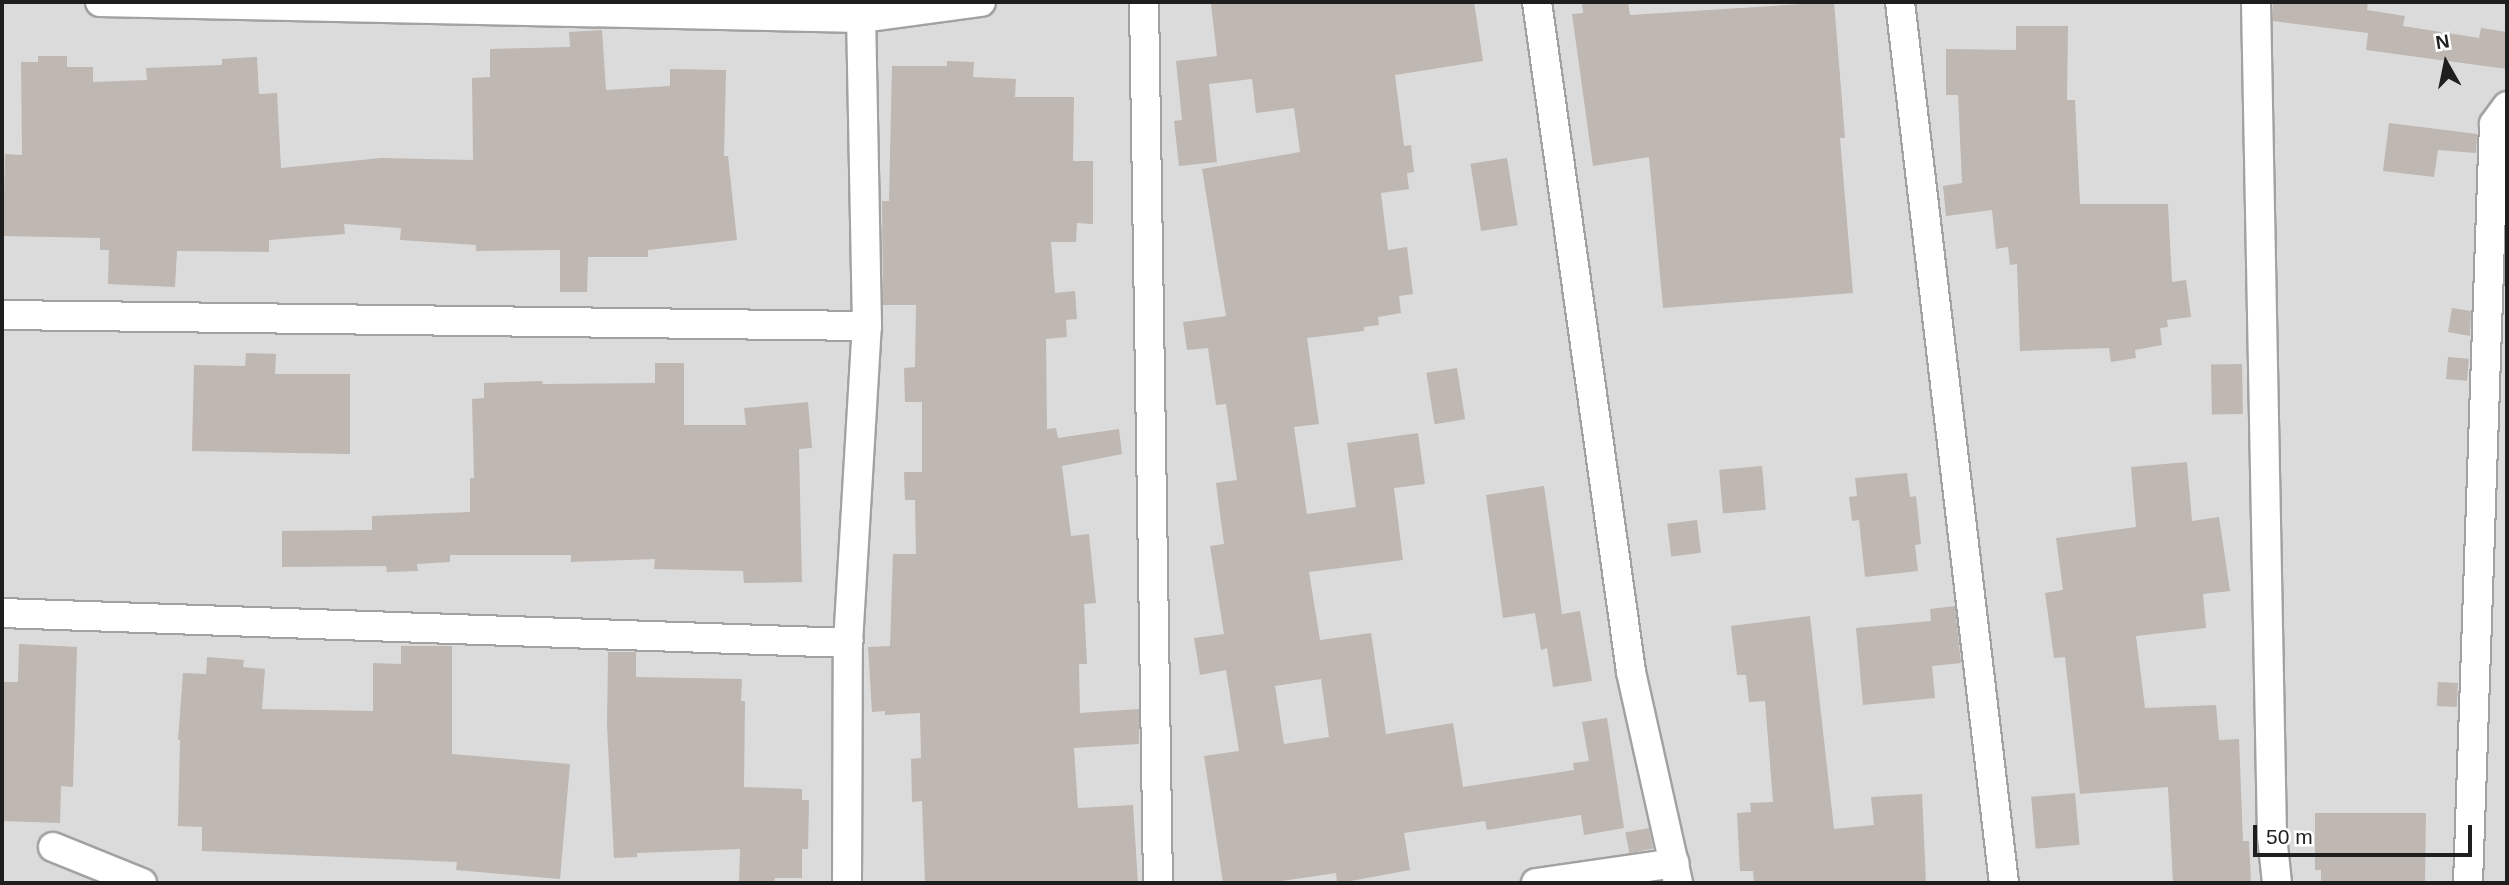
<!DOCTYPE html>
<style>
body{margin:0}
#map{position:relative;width:2509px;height:885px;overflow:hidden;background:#eeebe5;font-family:Helvetica,sans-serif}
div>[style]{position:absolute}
.residential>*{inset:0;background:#dcdbdb;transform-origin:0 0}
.building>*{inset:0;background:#beb7b2;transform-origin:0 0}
.roads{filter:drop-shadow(2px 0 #a2a2a2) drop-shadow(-2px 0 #a2a2a2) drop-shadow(0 2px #a2a2a2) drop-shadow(0 -2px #a2a2a2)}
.street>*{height:28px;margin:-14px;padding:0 14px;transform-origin:14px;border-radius:14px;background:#fff}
span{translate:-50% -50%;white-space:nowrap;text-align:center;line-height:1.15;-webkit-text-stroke:6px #fff;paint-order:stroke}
.frame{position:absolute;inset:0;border:4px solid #1e1e1e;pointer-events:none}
.north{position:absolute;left:2411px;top:28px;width:70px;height:70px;-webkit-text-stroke:5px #fff;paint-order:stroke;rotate:351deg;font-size:19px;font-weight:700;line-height:28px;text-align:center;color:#1e1e1e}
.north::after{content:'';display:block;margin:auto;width:24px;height:32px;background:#1e1e1e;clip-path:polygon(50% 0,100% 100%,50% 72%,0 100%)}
.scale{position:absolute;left:2253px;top:825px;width:219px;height:32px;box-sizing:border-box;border:4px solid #1e1e1e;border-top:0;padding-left:9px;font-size:21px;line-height:24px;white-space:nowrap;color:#1e1e1e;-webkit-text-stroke:5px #fff;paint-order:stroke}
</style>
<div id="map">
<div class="residential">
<i style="left:2px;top:2px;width:2505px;height:881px"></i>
</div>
<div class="building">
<i style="clip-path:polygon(evenodd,1223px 2px,1474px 2px,1483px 61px,1395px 75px,1404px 146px,1411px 145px,1414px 172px,1407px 173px,1409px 189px,1381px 193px,1388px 250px,1407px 247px,1413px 294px,1399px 296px,1401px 313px,1378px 317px,1379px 325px,1364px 327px,1364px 331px,1307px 338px,1319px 424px,1294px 427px,1307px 514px,1356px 507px,1347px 443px,1418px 433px,1425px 484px,1394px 488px,1403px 560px,1309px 572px,1320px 640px,1371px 633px,1386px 734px,1453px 723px,1463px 787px,1574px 770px,1573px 763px,1589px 761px,1582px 722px,1607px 718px,1624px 828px,1584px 835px,1581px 815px,1487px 830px,1485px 821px,1404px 833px,1410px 870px,1340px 883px,1337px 883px,1336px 873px,1268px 883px,1223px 883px,1204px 756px,1239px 751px,1226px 670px,1200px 675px,1194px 638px,1224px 634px,1210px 546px,1224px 544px,1216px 483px,1237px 480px,1226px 404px,1216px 405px,1208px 348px,1187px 350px,1183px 322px,1226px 316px,1202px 169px,1300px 152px,1294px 108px,1256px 113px,1252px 79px,1209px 84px,1217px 162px,1179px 166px,1174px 121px,1182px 120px,1176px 61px,1217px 56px,1211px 4px,1223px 2px,1321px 679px,1329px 737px,1284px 744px,1275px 686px,1321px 679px)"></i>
<i style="clip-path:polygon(1582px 2px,1628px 2px,1630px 15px,1834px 2px,1845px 138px,1840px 138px,1853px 293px,1663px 308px,1649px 157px,1593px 166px,1572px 14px,1583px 13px)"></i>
<i style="clip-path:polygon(2273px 2px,2368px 2px,2367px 10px,2405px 16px,2403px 26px,2479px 38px,2481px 28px,2507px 32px,2507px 69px,2366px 50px,2368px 33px,2273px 21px)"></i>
<i style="clip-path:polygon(2016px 26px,2068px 26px,2067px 100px,2075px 100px,2080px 204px,2168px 204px,2172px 282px,2186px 280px,2191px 317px,2167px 320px,2168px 327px,2160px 328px,2162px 345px,2135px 350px,2136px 358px,2111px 362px,2109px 348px,2020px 351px,2017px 264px,2010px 265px,2008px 247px,1996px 249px,1992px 210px,1946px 216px,1943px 186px,1962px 183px,1958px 95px,1946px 95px,1946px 49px,2016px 50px)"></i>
<i style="clip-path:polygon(602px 30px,606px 90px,670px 86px,670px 69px,726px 70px,724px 156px,728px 156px,737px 240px,648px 250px,648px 257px,588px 257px,587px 292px,560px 292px,560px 250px,476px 251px,476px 245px,400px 240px,401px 228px,344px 224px,345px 234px,269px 240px,269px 252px,177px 251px,175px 287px,108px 284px,109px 250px,100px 250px,100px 238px,3px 236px,5px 154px,22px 155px,21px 62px,38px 62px,38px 56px,67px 56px,67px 67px,93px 67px,93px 82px,147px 80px,146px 68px,222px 65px,222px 59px,257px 57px,259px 94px,277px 93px,281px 168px,381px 158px,473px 160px,472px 78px,490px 77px,490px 49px,570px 47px,569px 32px)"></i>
<i style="clip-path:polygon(947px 61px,974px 62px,973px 77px,1016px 79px,1015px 97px,1074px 97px,1073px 161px,1093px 161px,1093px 224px,1077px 223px,1076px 242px,1051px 242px,1055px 293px,1075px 291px,1077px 319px,1066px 320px,1067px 337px,1046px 339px,1047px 429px,1056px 428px,1058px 438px,1119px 429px,1122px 454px,1062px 466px,1071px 536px,1089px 534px,1096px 603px,1084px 604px,1087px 664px,1079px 664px,1080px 713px,1139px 709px,1139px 744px,1074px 748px,1078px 808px,1133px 805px,1138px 883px,925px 883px,922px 801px,912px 802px,911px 759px,921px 758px,920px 713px,885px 715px,885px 711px,872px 712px,868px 647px,890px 646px,893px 554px,916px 554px,915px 500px,905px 500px,904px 472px,922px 472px,922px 402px,905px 402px,904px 368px,915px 367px,916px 305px,883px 305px,882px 201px,889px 201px,892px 66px,947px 66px)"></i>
<i style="clip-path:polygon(2389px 123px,2477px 134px,2476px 153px,2438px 150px,2434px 177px,2383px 171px)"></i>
<i style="left:1507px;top:158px;width:68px;height:37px;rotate:81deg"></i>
<i style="clip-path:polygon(2452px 308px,2471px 311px,2470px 336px,2448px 332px)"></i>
<i style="clip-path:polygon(246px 353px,276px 354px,275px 374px,350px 374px,350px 454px,192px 451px,194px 365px,245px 366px)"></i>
<i style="left:2448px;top:357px;width:21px;height:22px;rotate:5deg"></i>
<i style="clip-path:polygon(655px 363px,684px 363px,684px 425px,746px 425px,744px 408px,808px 402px,812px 448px,799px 449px,802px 582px,744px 583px,743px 571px,654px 569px,655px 559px,571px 562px,571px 555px,450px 555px,450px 562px,417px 564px,418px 571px,387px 572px,386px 566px,282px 567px,282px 531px,372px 530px,372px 516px,470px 512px,470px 478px,474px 478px,472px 399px,484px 398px,484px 383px,542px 381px,543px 384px,655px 383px)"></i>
<i style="left:2242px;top:364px;width:50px;height:31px;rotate:89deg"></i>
<i style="left:1457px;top:368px;width:52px;height:31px;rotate:81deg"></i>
<i style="clip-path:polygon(2187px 462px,2192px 521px,2219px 517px,2230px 591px,2203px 594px,2206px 628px,2136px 636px,2145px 708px,2216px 705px,2219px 740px,2239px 739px,2243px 841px,2249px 841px,2251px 883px,2173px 883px,2168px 787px,2080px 794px,2065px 657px,2054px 658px,2045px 593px,2063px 590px,2056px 538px,2136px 527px,2131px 467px)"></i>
<i style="left:1762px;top:466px;width:44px;height:43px;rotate:85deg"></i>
<i style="clip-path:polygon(1907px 473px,1910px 497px,1916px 496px,1921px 544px,1915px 545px,1918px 571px,1865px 577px,1859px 520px,1852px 521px,1849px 497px,1857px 496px,1855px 478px)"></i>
<i style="clip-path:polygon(1544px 486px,1562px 614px,1580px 611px,1592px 681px,1553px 687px,1547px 648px,1541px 650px,1535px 613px,1503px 618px,1486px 495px)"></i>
<i style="left:1697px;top:520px;width:33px;height:30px;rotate:83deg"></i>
<i style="clip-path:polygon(1955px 606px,1961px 663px,1932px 666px,1935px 698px,1863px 705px,1856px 628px,1931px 621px,1930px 609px)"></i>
<i style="clip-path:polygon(1810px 616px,1834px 829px,1874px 825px,1871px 797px,1922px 794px,1926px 883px,1754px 883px,1753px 871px,1740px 871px,1737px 813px,1751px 812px,1750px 803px,1773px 802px,1765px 701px,1749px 702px,1746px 675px,1737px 675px,1731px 626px)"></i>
<i style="clip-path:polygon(19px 644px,77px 647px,73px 787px,61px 786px,60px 823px,2px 821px,2px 682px,18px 682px)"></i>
<i style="clip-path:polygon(401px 646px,452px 646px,452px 754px,570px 764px,560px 879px,456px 870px,457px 862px,202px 851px,202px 827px,178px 826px,180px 740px,178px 740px,183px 673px,206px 674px,207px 657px,244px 660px,243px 667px,265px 669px,262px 709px,373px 711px,373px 663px,401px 664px)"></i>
<i style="clip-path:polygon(608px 652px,636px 652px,636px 677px,742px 679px,741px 701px,745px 701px,744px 787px,802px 789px,802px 800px,809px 800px,808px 849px,802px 849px,802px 878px,775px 878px,774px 883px,739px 883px,740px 849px,637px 853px,637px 857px,614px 858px,607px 726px)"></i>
<i style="left:2438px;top:682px;width:20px;height:24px;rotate:3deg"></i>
<i style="left:2075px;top:793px;width:52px;height:44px;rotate:85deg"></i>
<i style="clip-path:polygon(2315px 813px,2426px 813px,2425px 883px,2321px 883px,2321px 870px,2315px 870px)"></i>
<i style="left:1649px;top:828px;width:21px;height:24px;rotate:79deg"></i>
</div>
<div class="roads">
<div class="street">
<i style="left:100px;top:2px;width:761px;rotate:1.2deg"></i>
<i style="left:861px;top:18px;width:121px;rotate:-7.6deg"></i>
<i style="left:1144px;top:2px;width:881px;rotate:89.09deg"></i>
<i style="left:1537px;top:2px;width:677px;rotate:82.01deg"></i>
<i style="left:1631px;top:672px;width:216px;rotate:77.4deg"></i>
<i style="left:1900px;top:2px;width:887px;rotate:83.27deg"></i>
<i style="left:2256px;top:2px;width:834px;rotate:88.9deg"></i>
<i style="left:2272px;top:836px;width:47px;rotate:83.9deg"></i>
<i style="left:2px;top:315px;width:865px;rotate:0.73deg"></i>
<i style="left:867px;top:326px;width:324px;rotate:-91.1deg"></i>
<i style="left:2px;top:613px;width:847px;rotate:2.03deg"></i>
<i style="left:53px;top:847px;width:96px;rotate:22deg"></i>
<i style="left:847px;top:883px;width:240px;rotate:-89.8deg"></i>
<i style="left:848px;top:643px;width:318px;rotate:-86.6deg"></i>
<i style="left:1536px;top:883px;width:140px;rotate:-8.2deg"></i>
<i style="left:2468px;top:883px;width:759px;rotate:-88.04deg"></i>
<i style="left:2494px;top:124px;width:22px;rotate:-54deg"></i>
</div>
</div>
<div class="frame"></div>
<div class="north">N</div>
<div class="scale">50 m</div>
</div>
